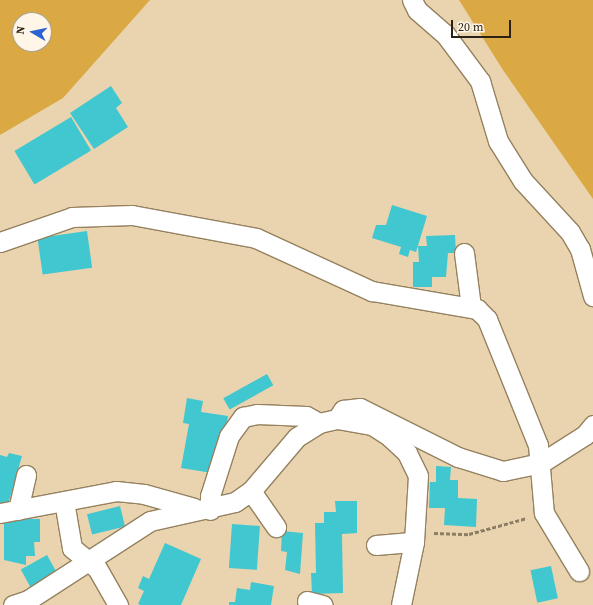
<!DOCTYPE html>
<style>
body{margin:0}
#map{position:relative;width:593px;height:605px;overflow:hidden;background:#e9d4af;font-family:"Source Serif 4",serif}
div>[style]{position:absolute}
.green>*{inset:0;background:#dba944}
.building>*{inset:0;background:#40c7d0;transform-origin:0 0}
.path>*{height:2.5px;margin-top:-1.25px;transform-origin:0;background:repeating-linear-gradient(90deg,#8c7e64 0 4px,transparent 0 6px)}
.roads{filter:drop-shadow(1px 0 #95815f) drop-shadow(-1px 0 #95815f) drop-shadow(0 1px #95815f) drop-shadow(0 -1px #95815f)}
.street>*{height:19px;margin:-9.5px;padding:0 9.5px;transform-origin:9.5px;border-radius:9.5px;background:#fff}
span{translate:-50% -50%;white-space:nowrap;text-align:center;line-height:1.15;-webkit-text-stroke:3px #fff6e7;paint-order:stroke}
.north{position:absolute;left:12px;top:12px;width:40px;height:40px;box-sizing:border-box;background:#fff6e7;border:1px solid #aaa193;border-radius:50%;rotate:279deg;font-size:11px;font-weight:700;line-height:16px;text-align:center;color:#2a2214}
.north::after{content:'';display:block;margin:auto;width:14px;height:18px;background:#2b64d2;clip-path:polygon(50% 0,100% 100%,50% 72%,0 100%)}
.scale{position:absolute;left:451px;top:20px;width:60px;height:18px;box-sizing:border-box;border:2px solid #2a2214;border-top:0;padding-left:5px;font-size:12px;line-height:14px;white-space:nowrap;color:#2a2214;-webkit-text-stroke:3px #fff6e7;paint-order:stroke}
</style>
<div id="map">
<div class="green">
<i style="clip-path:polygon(evenodd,0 0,150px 0,63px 98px,0 135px,0 0,20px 20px,44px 20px,44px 44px,20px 44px,20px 20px)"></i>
<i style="clip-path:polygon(459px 0,593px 0,593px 199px,503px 70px)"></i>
</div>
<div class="building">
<i style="clip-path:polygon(111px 86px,122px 103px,116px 108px,128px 127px,94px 149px,70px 113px)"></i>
<i style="left:71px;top:117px;width:39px;height:66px;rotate:59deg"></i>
<i style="clip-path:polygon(392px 205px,427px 216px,416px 252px,410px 250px,408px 257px,399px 254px,401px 247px,372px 238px,376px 225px,386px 225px)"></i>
<i style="left:87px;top:231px;width:37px;height:50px;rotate:82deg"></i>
<i style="clip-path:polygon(455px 235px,456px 253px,448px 253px,446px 277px,432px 277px,432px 287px,413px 287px,413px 262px,419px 262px,418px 246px,427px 246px,426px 236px)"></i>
<i style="left:267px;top:374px;width:13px;height:50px;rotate:61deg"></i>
<i style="clip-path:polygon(187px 398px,203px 401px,201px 412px,228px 416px,224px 439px,218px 438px,212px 473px,181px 468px,189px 424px,183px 423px)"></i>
<i style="clip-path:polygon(9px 453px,22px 456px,7px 508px,0 506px,0 455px,7px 457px)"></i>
<i style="clip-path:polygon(436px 466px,451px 467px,450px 480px,458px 480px,458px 498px,477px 499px,476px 527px,444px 525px,445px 508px,429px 508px,430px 482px,436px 482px)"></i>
<i style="clip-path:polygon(335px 501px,357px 501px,357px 533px,342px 534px,343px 593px,312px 594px,311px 573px,316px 573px,315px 523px,324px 523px,324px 512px,336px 512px)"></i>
<i style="left:120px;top:506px;width:21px;height:34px;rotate:76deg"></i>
<i style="clip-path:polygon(4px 519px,40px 519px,40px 542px,34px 542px,35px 556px,26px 556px,26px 565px,4px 560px)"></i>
<i style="left:232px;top:524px;width:28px;height:44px;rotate:4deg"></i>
<i style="clip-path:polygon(282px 531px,303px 533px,300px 574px,285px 570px,287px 552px,281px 551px)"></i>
<i style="clip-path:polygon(165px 543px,201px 559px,181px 605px,141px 605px,138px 604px,144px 591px,138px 588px,143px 576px,149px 579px)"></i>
<i style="left:47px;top:555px;width:21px;height:30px;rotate:61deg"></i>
<i style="left:551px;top:566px;width:33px;height:21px;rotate:78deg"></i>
<i style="clip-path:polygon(251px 582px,274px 586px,271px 605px,229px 605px,229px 602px,235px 602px,237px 588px,250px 590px)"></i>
</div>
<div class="path">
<i style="left:434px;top:533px;width:35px;rotate:2deg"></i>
<i style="left:469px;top:534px;width:60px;rotate:-15.4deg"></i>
</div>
<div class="roads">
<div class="street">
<i style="left:412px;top:0;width:11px;rotate:63deg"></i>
<i style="left:417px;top:10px;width:37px;rotate:41deg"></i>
<i style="left:445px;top:34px;width:59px;rotate:53.3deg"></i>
<i style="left:480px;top:81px;width:63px;rotate:73.3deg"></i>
<i style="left:498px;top:141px;width:47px;rotate:58deg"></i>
<i style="left:523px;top:181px;width:69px;rotate:47.3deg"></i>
<i style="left:570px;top:232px;width:20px;rotate:60deg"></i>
<i style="left:580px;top:249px;width:49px;rotate:74.5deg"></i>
<i style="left:0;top:242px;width:76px;rotate:-19.1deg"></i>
<i style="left:72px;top:217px;width:60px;rotate:-1.9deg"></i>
<i style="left:132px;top:215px;width:126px;rotate:10.5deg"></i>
<i style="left:256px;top:238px;width:128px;rotate:24.6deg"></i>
<i style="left:372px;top:291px;width:107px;rotate:9.7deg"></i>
<i style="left:477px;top:309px;width:14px;rotate:45deg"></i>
<i style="left:487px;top:319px;width:136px;rotate:68deg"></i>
<i style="left:538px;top:445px;width:68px;rotate:85deg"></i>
<i style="left:544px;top:513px;width:68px;rotate:58.9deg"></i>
<i style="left:464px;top:253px;width:54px;rotate:82.6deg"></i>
<i style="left:337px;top:419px;width:11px;rotate:-56deg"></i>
<i style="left:343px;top:410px;width:17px;rotate:-7deg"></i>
<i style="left:360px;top:408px;width:110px;rotate:26.6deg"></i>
<i style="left:458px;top:457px;width:47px;rotate:17.3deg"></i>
<i style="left:503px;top:471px;width:39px;rotate:-12deg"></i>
<i style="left:541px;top:463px;width:52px;rotate:-32.5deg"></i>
<i style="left:585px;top:435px;width:13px;rotate:-51deg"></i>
<i style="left:251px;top:491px;width:44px;rotate:55.2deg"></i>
<i style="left:64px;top:501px;width:48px;rotate:80.3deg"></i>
<i style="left:72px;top:548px;width:32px;rotate:39deg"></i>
<i style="left:97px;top:568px;width:43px;rotate:60.4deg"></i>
<i style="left:18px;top:510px;width:36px;rotate:-77deg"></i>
<i style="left:210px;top:510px;width:14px;rotate:-90deg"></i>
<i style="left:210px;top:496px;width:63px;rotate:-72.4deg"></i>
<i style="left:229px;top:436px;width:24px;rotate:-54deg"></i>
<i style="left:243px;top:417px;width:14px;rotate:-12deg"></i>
<i style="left:257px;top:414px;width:49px;rotate:2.3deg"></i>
<i style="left:306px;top:416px;width:15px;rotate:28deg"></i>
<i style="left:0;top:513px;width:118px;rotate:-10.7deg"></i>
<i style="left:116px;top:491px;width:28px;rotate:6deg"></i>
<i style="left:144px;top:494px;width:52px;rotate:15.6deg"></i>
<i style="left:376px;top:545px;width:38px;rotate:-5deg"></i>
<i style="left:307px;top:601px;width:16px;rotate:14deg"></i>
<i style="left:13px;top:605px;width:16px;rotate:-18deg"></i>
<i style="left:28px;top:600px;width:145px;rotate:-32.9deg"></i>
<i style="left:150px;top:521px;width:87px;rotate:-12.6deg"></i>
<i style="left:235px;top:502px;width:19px;rotate:-35deg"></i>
<i style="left:251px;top:491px;width:71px;rotate:-49.6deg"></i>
<i style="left:297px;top:437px;width:26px;rotate:-32deg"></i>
<i style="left:319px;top:423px;width:18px;rotate:-13deg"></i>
<i style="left:337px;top:419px;width:36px;rotate:10deg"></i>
<i style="left:372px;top:425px;width:20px;rotate:33deg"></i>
<i style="left:389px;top:436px;width:25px;rotate:43deg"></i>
<i style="left:407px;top:453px;width:25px;rotate:64deg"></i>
<i style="left:418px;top:476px;width:66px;rotate:93.5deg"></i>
<i style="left:414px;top:542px;width:64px;rotate:101.7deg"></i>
</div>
</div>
<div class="north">N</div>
<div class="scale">20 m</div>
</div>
